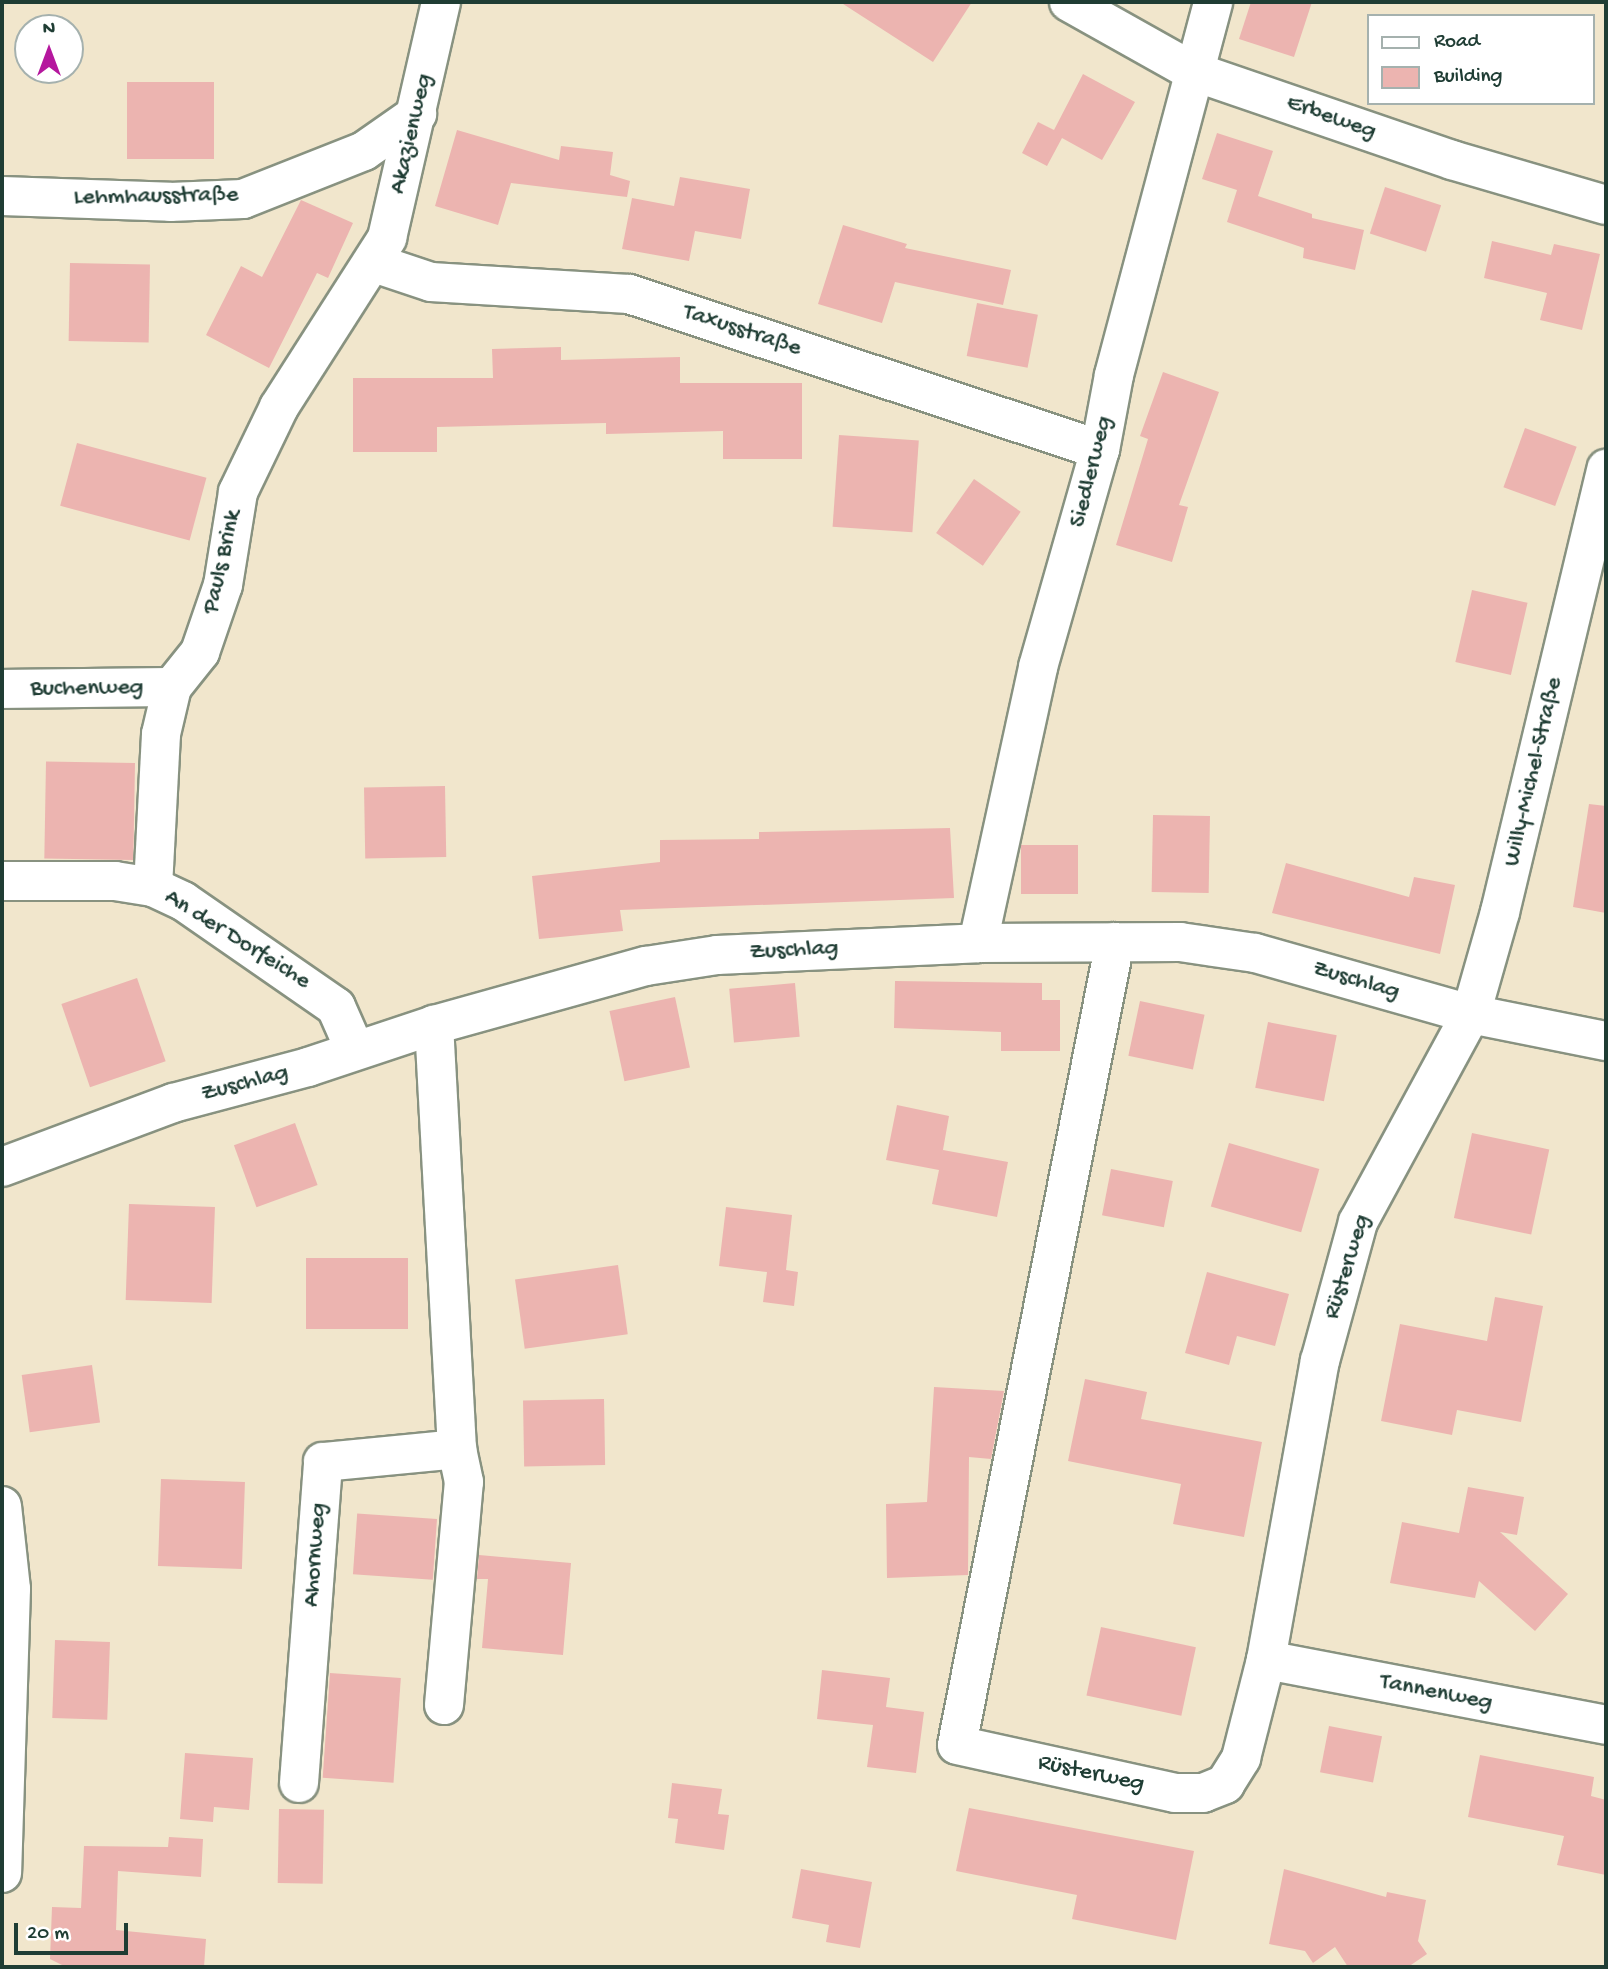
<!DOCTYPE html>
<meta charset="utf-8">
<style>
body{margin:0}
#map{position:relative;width:1608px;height:1969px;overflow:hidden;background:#f1e6cc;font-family:"Gochi Hand",sans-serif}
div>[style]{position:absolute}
.building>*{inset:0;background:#ecb4b0;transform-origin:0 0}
.roads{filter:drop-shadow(2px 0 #889280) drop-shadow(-2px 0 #889280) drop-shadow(0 2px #889280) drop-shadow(0 -2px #889280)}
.minor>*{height:38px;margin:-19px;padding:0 19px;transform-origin:19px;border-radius:19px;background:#fff}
span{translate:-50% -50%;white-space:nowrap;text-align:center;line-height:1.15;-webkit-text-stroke:5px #fff;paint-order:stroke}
.street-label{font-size:24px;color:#1f3d34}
.frame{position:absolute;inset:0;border:4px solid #1f3d34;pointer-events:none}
.legend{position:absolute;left:1367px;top:14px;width:228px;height:91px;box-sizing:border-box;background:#fff;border:2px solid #a5b1ae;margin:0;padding:9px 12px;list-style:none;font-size:21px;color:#1f3d34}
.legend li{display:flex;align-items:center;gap:14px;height:35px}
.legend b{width:35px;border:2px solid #a5b1ae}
.north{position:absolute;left:14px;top:14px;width:70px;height:70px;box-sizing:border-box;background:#fff;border:2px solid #a5b1ae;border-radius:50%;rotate:0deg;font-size:19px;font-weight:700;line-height:28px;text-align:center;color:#1f3d34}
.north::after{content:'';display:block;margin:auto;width:24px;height:32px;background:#b5179e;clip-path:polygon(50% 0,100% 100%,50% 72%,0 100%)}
.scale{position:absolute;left:14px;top:1923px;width:114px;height:32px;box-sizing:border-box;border:4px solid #1f3d34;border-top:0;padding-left:9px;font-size:21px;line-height:24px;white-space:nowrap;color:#1f3d34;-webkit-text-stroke:5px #fff;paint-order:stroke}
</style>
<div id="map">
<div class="building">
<i style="clip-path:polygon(840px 2px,972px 2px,933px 62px)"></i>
<i style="clip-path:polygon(1251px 2px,1312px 2px,1294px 57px,1239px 39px)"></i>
<i style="clip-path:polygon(1083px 74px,1135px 102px,1102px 160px,1062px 138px,1047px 166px,1022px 153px,1038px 122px,1054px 130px)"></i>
<i style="left:127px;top:82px;width:87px;height:77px"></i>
<i style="clip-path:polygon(457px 130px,559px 160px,561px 146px,613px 152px,610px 175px,630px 181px,627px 197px,511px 183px,498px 225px,435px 206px)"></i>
<i style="clip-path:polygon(1217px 133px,1273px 151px,1258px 196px,1312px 214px,1312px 218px,1364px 230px,1355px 270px,1303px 258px,1304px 248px,1227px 222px,1237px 190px,1202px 179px)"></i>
<i style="clip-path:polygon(680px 177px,750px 189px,741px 239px,695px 231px,689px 261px,622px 249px,632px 198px,674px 206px)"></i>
<i style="left:1385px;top:187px;width:59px;height:49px;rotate:18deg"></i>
<i style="clip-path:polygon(301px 200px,353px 223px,328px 278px,317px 273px,269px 368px,206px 335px,241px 266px,262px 277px)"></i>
<i style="clip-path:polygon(843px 225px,907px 244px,905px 248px,1011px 270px,1003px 305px,895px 282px,882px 323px,818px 304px)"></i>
<i style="clip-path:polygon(1492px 241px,1551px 255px,1554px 244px,1600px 254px,1582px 330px,1540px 320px,1547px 293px,1484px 278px)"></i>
<i style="left:70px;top:263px;width:80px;height:78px;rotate:1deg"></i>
<i style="left:977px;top:303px;width:62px;height:54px;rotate:11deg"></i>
<i style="clip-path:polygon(561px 347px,561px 360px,680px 357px,680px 383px,802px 383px,802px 459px,723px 459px,723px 431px,606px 434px,606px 423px,437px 427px,437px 452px,353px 452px,353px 378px,493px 378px,492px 349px)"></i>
<i style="clip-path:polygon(1163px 372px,1219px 392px,1179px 505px,1188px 507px,1172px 562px,1116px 545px,1148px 439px,1140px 436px)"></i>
<i style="left:1525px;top:428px;width:55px;height:63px;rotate:20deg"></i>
<i style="left:839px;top:435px;width:80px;height:92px;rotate:4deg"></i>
<i style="left:77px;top:443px;width:134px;height:65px;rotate:15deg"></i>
<i style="left:974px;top:479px;width:57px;height:66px;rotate:35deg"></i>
<i style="left:1472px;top:590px;width:57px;height:74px;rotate:13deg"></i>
<i style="left:135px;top:763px;width:97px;height:89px;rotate:91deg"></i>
<i style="left:445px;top:786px;width:71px;height:81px;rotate:89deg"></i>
<i style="clip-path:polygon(1589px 804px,1606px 806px,1606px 913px,1573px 907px)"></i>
<i style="left:1153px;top:815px;width:57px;height:77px;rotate:1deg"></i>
<i style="clip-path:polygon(950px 828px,954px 898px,620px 910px,623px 931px,539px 939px,532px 876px,660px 862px,660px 840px,759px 839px,759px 832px)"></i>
<i style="left:1078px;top:845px;width:49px;height:57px;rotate:90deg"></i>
<i style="clip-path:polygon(1286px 863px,1409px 897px,1414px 877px,1455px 885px,1440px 954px,1272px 913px)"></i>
<i style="left:137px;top:978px;width:88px;height:80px;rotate:71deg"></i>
<i style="clip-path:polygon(895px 981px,1042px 983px,1042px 1000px,1060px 1000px,1060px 1051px,1001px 1051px,1001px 1032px,894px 1028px)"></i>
<i style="left:795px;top:983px;width:54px;height:66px;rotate:85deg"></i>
<i style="left:675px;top:997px;width:72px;height:67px;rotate:78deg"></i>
<i style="left:1140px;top:1001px;width:66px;height:56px;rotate:12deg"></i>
<i style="left:1268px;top:1022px;width:70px;height:67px;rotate:11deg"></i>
<i style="clip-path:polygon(897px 1105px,949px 1116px,941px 1161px,943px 1150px,1008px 1162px,997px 1217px,932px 1204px,939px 1170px,886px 1160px)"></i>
<i style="left:295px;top:1123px;width:66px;height:65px;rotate:70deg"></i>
<i style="left:1472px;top:1133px;width:79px;height:87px;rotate:12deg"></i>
<i style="left:1229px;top:1143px;width:94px;height:66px;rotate:16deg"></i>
<i style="left:1111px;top:1169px;width:63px;height:47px;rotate:11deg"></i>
<i style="left:129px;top:1204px;width:86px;height:96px;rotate:2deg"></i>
<i style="clip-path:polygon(726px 1207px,792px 1215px,786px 1270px,798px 1272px,794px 1306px,763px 1302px,767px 1272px,719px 1266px)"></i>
<i style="left:306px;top:1258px;width:102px;height:71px"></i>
<i style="left:618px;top:1265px;width:70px;height:104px;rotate:82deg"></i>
<i style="clip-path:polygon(1207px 1272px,1289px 1294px,1275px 1346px,1237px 1336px,1229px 1365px,1185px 1353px)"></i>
<i style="clip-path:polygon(1495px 1297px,1543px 1306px,1521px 1422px,1457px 1410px,1452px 1435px,1381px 1421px,1400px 1324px,1487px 1341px)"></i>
<i style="left:92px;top:1365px;width:58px;height:71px;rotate:82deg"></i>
<i style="clip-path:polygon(1085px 1379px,1147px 1392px,1141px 1419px,1262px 1442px,1244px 1537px,1173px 1524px,1181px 1484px,1068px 1461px)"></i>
<i style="clip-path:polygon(934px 1387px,1004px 1391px,991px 1459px,969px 1457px,968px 1575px,887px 1578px,886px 1504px,927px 1502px)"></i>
<i style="left:604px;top:1399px;width:66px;height:81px;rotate:89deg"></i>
<i style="left:161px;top:1479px;width:84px;height:87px;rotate:2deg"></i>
<i style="clip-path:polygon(1468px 1487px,1524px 1497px,1517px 1535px,1500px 1532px,1568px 1594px,1535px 1631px,1479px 1581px,1475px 1598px,1390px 1583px,1402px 1522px,1459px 1533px)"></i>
<i style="left:437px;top:1519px;width:61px;height:80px;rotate:94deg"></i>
<i style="clip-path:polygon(479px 1555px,571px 1563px,563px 1655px,482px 1648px,488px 1579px,477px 1579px)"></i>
<i style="left:1101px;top:1627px;width:97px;height:70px;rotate:12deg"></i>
<i style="left:55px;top:1640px;width:55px;height:78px;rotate:2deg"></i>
<i style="clip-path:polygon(822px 1670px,890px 1678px,886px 1707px,924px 1712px,916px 1773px,867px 1767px,873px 1725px,817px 1719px)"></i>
<i style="left:330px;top:1673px;width:71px;height:105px;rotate:4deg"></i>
<i style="left:1329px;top:1726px;width:54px;height:47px;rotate:11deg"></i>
<i style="clip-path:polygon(185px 1753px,253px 1758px,249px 1810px,214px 1807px,213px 1822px,180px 1819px)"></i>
<i style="clip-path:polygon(1480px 1755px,1594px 1777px,1591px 1796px,1606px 1800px,1606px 1875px,1557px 1865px,1564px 1836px,1468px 1817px)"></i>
<i style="clip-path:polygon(672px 1783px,722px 1789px,718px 1814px,729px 1815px,724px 1850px,675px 1843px,678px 1819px,668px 1818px)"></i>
<i style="clip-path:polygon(969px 1808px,1194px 1851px,1176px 1940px,1072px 1919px,1077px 1895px,956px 1871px)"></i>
<i style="left:279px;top:1809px;width:45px;height:74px;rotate:1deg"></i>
<i style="clip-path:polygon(169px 1837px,203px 1839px,201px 1877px,118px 1871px,116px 1930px,206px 1939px,204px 1967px,66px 1967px,50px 1959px,52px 1907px,81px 1908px,84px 1846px,168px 1847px)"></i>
<i style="clip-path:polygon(801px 1869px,872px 1882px,860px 1948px,826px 1942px,829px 1925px,792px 1918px)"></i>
<i style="clip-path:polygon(1284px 1869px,1386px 1897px,1387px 1892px,1426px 1900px,1418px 1941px,1427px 1954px,1408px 1967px,1348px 1967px,1335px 1947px,1313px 1963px,1305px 1951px,1269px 1944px)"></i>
</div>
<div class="roads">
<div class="minor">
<i style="left:1069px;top:2px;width:141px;rotate:29.3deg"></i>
<i style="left:1192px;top:71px;width:275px;rotate:18.9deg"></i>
<i style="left:1452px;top:160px;width:160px;rotate:16.3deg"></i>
<i style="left:2px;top:196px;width:168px;rotate:2deg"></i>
<i style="left:170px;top:202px;width:73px;rotate:-2.4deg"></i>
<i style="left:243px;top:199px;width:130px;rotate:-21.6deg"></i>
<i style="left:364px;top:151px;width:65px;rotate:-34.9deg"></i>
<i style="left:374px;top:263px;width:60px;rotate:18.4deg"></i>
<i style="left:431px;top:282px;width:198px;rotate:3.5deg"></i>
<i style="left:629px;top:294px;width:496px;rotate:18.3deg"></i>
<i style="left:2px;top:689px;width:170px;rotate:-0.7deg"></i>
<i style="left:2px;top:881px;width:113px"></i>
<i style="left:115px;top:881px;width:38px;rotate:9deg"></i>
<i style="left:153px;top:887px;width:33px;rotate:25deg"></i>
<i style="left:183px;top:901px;width:186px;rotate:34.7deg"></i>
<i style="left:336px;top:1007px;width:47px;rotate:66.2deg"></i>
<i style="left:153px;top:887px;width:153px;rotate:-87deg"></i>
<i style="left:161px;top:734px;width:48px;rotate:-76.8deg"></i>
<i style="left:172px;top:687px;width:45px;rotate:-51.3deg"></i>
<i style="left:200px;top:652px;width:71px;rotate:-71.1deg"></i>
<i style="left:223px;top:585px;width:94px;rotate:-80.8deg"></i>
<i style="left:238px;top:492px;width:94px;rotate:-64.2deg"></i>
<i style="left:279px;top:407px;width:201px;rotate:-57.4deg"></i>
<i style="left:387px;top:238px;width:242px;rotate:-77.1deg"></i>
<i style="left:1115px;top:942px;width:818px;rotate:101.13deg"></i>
<i style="left:957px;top:1745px;width:223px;rotate:12.4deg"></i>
<i style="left:1175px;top:1793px;width:28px"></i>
<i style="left:1203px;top:1793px;width:24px;rotate:-22deg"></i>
<i style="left:1225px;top:1784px;width:31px;rotate:-58deg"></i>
<i style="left:1241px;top:1758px;width:101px;rotate:-75.7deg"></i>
<i style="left:1266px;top:1660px;width:304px;rotate:-79.8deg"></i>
<i style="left:1320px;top:1361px;width:144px;rotate:-74.7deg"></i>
<i style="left:1358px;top:1222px;width:237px;rotate:-61.5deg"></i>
<i style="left:1471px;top:1014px;width:106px;rotate:-74.1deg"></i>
<i style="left:1500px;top:912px;width:456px;rotate:-76.5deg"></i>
<i style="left:978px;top:943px;width:282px;rotate:-77.7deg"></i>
<i style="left:1038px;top:667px;width:226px;rotate:-74.1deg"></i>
<i style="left:1100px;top:450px;width:76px;rotate:-79.4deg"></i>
<i style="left:1114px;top:375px;width:386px;rotate:-75.1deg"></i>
<i style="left:2px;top:1167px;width:183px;rotate:-20.5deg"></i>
<i style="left:173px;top:1103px;width:140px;rotate:-14.9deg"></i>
<i style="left:308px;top:1067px;width:133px;rotate:-18.4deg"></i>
<i style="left:434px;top:1025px;width:220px;rotate:-15.6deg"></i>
<i style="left:646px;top:966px;width:72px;rotate:-8.8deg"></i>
<i style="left:717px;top:955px;width:261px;rotate:-2.6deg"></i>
<i style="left:978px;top:943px;width:202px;rotate:-0.3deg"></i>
<i style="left:1180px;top:942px;width:76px;rotate:8.3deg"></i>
<i style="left:1255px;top:953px;width:224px;rotate:15.8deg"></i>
<i style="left:1471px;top:1014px;width:138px;rotate:11.3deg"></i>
<i style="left:2px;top:1506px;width:83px;rotate:83.8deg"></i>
<i style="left:11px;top:1589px;width:284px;rotate:91.8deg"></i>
<i style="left:1266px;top:1660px;width:346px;rotate:10.8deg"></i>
<i style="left:444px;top:1705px;width:224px;rotate:-84.9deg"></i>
<i style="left:464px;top:1482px;width:34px;rotate:-102deg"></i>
<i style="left:299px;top:1783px;width:322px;rotate:-85.7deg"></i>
<i style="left:323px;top:1462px;width:135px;rotate:-5.5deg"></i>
<i style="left:457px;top:1449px;width:425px;rotate:-93.1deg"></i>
</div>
</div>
<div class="street-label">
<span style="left:1331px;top:118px;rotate:19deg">Erbeweg</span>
<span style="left:412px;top:134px;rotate:-77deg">Akazienweg</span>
<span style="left:156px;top:197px;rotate:-1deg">Lehmhausstraße</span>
<span style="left:742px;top:331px;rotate:18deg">Taxusstraße</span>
<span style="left:1092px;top:472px;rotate:-76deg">Siedlerweg</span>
<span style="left:223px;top:562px;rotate:-77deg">Pauls Brink</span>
<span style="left:87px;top:689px;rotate:-1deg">Buchenweg</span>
<span style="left:1534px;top:772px;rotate:-77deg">Willy-Michel-Straße</span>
<span style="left:237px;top:940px;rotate:32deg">An der Dorfeiche</span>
<span style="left:794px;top:951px;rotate:-3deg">Zuschlag</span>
<span style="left:1356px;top:981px;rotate:16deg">Zuschlag</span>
<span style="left:245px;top:1084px;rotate:-15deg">Zuschlag</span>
<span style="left:1348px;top:1267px;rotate:-73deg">Rüsterweg</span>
<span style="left:316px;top:1555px;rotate:-86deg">Ahornweg</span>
<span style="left:1436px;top:1693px;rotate:11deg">Tannenweg</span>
<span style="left:1091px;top:1774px;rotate:12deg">Rüsterweg</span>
</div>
<div class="frame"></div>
<ul class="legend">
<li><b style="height:9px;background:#fff"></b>Road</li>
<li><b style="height:19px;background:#ecb4b0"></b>Building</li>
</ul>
<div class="north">N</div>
<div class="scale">20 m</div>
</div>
